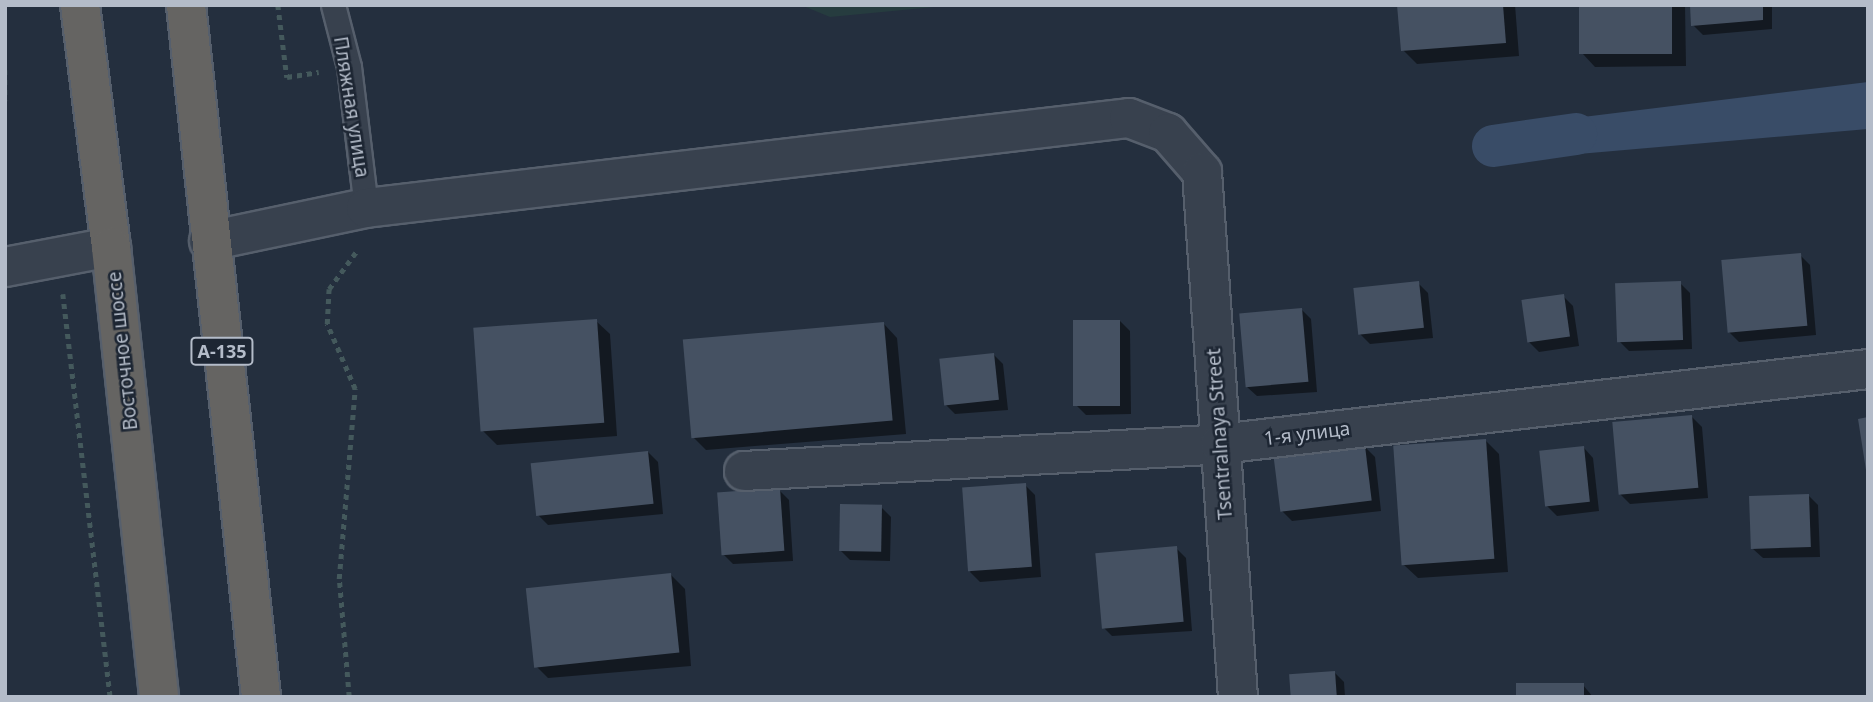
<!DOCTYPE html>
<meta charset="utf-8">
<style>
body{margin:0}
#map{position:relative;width:1873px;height:702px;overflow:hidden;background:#242f3e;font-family:"Noto Sans",sans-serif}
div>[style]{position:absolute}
.green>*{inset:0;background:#263c3f}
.water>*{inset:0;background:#394c67}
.shadow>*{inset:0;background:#0007}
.canal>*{height:42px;margin:-21px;padding:0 21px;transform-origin:21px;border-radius:21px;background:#394c67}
.building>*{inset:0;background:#455162;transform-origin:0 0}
.path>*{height:4.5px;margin-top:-2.25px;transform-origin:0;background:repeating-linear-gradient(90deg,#44595c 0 5px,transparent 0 10px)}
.roads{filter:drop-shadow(2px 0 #565f6c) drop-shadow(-2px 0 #565f6c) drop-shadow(0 2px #565f6c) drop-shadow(0 -2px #565f6c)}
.service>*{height:23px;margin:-11.5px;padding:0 11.5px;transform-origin:11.5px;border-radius:11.5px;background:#38414e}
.minor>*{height:38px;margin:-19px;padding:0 19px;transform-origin:19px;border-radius:19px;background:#38414e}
.tertiary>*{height:38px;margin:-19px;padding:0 19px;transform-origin:19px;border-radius:19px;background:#38414e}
.trunk>*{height:38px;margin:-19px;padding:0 19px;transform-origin:19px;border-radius:19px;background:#656462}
span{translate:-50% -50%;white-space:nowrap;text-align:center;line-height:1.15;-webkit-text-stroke:5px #1d2633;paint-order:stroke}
.shield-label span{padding:2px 5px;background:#1d2633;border:2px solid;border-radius:5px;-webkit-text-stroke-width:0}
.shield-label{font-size:18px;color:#b4bcc9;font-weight:700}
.street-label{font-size:19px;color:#b4bcc9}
.frame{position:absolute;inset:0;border:7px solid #b4bcc9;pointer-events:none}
</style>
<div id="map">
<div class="green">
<i style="clip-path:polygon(801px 5px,955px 5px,830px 17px)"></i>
</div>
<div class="water">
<i style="clip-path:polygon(1868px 82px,1868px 129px,1521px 159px,1517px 125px)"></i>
</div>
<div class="shadow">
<i style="clip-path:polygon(1419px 5px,1515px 5px,1519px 56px,1417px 64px,1403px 50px)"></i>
<i style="clip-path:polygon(1581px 5px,1685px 5px,1686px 66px,1595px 67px,1582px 53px)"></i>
<i style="clip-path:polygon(1691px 5px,1772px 5px,1772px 29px,1703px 35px,1693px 25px)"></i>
<i style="clip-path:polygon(1800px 255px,1810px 265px,1816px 335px,1739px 342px,1729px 332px)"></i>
<i style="clip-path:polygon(1418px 283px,1428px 293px,1433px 338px,1370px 344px,1360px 334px)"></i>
<i style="clip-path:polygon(1680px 283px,1690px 293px,1692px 349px,1629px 351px,1619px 341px)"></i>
<i style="clip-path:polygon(1563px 296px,1573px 306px,1579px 346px,1539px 352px,1529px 342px)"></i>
<i style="clip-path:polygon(1301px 309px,1311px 319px,1317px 392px,1257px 396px,1247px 387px)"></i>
<i style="clip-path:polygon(596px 321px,610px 334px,617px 436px,497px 445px,483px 431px)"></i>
<i style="clip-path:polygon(1120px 321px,1130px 331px,1131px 414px,1086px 415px,1076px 405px)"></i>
<i style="clip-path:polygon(884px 324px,897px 338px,906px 434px,706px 450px,692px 436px)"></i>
<i style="clip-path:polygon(993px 354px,1003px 364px,1008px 410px,955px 414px,946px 405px)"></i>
<i style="clip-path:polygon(1692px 417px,1702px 427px,1708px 498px,1630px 504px,1620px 494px)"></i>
<i style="clip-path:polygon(1486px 441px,1499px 454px,1508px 572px,1418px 578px,1404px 565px)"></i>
<i style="clip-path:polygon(1365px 447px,1375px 457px,1381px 511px,1292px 521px,1282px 511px)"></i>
<i style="clip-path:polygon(1584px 448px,1593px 458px,1599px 511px,1557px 516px,1547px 506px)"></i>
<i style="clip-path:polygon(648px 452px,658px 462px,663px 514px,548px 525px,538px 515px)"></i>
<i style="clip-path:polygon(1025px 485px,1035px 495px,1041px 577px,980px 582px,970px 572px)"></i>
<i style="clip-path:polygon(779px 490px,789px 500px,793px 561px,733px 564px,723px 554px)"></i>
<i style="clip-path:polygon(1808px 495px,1818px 505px,1820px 557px,1763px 558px,1753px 549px)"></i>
<i style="clip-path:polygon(881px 507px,891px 517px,890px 561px,850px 560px,840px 550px)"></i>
<i style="clip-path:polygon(1176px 548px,1186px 558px,1192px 631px,1112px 636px,1102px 626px)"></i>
<i style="clip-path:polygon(671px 575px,685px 589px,691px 666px,548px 678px,534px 664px)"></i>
<i style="clip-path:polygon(1334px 672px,1344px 682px,1345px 697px,1292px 697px)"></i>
<i style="clip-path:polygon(1583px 685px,1593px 697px,1518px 697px)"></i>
</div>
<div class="canal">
<i style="left:1493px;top:146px;width:84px;rotate:-8.2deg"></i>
</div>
<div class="building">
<i style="clip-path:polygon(1397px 5px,1503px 5px,1506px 43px,1401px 51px)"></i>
<i style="left:1579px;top:5px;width:93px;height:49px"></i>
<i style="clip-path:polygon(1690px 5px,1763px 5px,1763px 20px,1691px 26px)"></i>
<i style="left:1801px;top:253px;width:73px;height:80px;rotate:85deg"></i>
<i style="left:1419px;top:281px;width:47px;height:66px;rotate:84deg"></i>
<i style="left:1681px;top:281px;width:59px;height:66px;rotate:88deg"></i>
<i style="left:1564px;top:294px;width:43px;height:43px;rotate:82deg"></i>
<i style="left:1302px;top:308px;width:74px;height:63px;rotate:85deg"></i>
<i style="left:597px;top:319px;width:104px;height:124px;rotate:86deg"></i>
<i style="left:1073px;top:320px;width:47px;height:86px"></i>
<i style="left:884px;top:322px;width:99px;height:202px;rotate:85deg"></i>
<i style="left:994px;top:353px;width:47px;height:55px;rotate:84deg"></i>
<i style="left:1692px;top:415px;width:73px;height:80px;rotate:85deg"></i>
<i style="clip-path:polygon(1868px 417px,1868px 470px,1866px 470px,1858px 419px)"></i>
<i style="left:1486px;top:439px;width:120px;height:93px;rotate:86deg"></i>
<i style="left:1365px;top:446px;width:55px;height:92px;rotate:83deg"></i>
<i style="left:1584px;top:446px;width:56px;height:45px;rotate:84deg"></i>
<i style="left:648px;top:451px;width:53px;height:118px;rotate:84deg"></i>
<i style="left:1026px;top:483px;width:84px;height:64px;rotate:86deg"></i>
<i style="left:780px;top:488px;width:63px;height:63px;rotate:86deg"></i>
<i style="left:1809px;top:494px;width:53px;height:60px;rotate:88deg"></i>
<i style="left:840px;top:504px;width:42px;height:47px;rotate:1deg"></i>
<i style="left:1177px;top:546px;width:76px;height:82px;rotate:85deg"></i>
<i style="left:671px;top:573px;width:80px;height:146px;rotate:84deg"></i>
<i style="left:1335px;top:671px;width:26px;height:46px;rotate:86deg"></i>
<i style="left:1584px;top:683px;width:14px;height:68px;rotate:90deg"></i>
</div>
<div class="path">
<i style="left:278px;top:5px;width:73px;rotate:82.9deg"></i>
<i style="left:287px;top:77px;width:32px;rotate:-9deg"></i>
<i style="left:5px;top:70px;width:31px;rotate:90deg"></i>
<i style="left:63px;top:294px;width:406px;rotate:83.3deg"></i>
<i style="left:349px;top:697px;width:118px;rotate:-94.8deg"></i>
<i style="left:339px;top:579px;width:191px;rotate:-85.2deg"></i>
<i style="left:355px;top:389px;width:71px;rotate:-113.3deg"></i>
<i style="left:327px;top:324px;width:35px;rotate:-87deg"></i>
<i style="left:329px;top:289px;width:46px;rotate:-53.9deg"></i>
</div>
<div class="roads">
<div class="service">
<i style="left:333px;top:5px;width:64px;rotate:75.5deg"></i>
<i style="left:349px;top:67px;width:142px;rotate:83.1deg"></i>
</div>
<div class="minor">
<i style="left:209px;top:241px;width:160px;rotate:-11.9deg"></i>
<i style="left:366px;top:208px;width:768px;rotate:-6.73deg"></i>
<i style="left:1129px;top:118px;width:42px;rotate:21deg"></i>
<i style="left:1168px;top:133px;width:52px;rotate:48.9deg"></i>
<i style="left:1202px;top:172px;width:526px;rotate:86.08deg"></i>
<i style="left:744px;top:471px;width:477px;rotate:-3.2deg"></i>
<i style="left:1220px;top:444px;width:652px;rotate:-6.6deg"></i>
</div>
<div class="tertiary">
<i style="left:5px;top:267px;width:108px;rotate:-10.7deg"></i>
</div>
<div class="trunk">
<i style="left:80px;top:5px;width:244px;rotate:82.7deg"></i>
<i style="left:111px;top:247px;width:453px;rotate:83.9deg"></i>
<i style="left:186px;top:5px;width:696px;rotate:83.81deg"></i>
</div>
</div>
<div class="shield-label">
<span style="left:222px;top:351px">А-135</span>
</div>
<div class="street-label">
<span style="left:351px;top:107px;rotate:81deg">Пляжная улица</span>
<span style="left:123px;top:351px;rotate:-96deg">Восточное шоссе</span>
<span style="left:1220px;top:434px;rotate:-94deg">Tsentralnaya Street</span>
<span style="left:1307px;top:434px;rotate:-7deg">1-я улица</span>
</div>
<div class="frame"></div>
</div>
